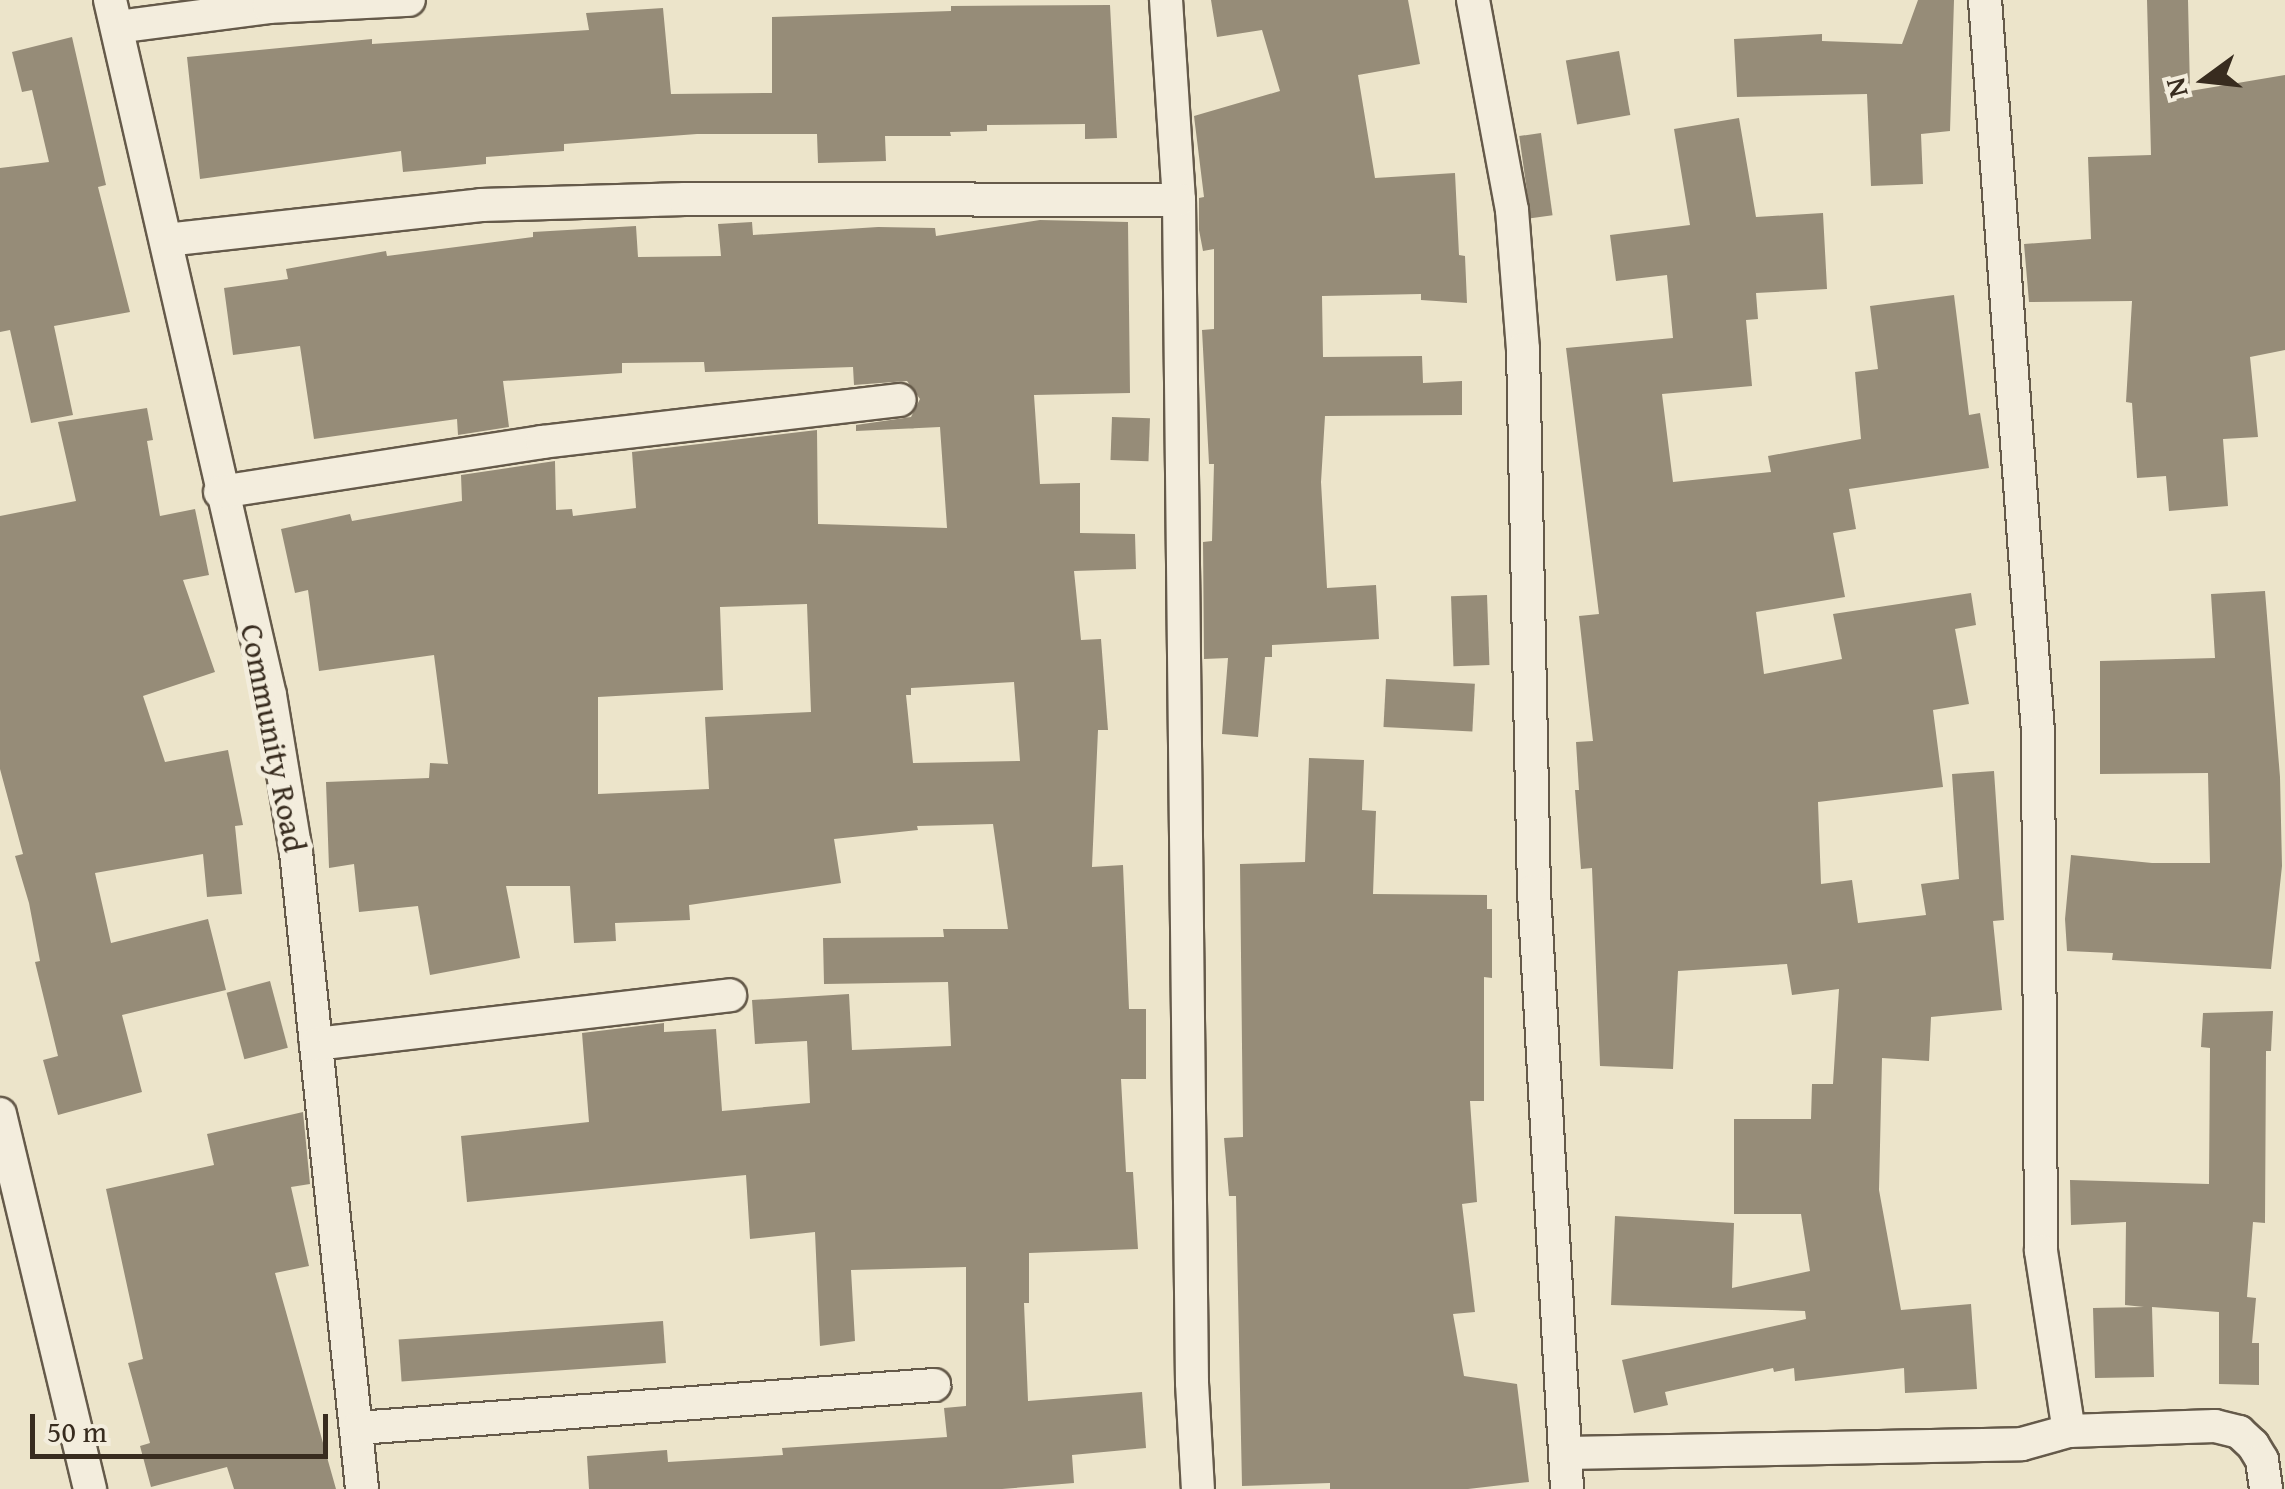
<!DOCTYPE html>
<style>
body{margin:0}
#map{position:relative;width:2285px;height:1489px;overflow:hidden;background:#ece4ca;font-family:"Gentium Book Plus",serif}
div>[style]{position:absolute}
.building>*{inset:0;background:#968c78;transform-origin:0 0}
.roads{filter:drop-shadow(2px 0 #655a4a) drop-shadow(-2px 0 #655a4a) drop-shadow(0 2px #655a4a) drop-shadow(0 -2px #655a4a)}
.minor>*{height:32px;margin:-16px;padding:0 16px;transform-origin:16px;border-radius:16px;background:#f3eddd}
span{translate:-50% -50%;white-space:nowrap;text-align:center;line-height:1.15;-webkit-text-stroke:10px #f3eddd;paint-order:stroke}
.street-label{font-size:32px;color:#382c1f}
.north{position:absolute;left:2155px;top:30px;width:100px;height:100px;-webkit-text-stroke:8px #f3eddd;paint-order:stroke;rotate:255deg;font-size:28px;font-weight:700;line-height:40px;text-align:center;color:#382c1f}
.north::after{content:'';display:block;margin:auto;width:35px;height:45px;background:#382c1f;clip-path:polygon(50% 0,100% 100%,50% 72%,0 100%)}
.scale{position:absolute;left:30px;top:1414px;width:298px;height:45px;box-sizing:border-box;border:5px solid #382c1f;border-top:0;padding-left:12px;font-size:30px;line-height:35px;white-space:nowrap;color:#382c1f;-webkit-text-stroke:8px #f3eddd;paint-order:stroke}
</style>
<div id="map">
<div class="building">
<i style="clip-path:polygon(1211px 0,1408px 0,1420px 64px,1358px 75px,1375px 178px,1455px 173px,1459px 255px,1465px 256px,1467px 303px,1421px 300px,1421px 294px,1322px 296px,1323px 357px,1422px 356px,1423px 383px,1462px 381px,1462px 415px,1325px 416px,1321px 482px,1327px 588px,1376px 585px,1379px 639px,1272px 645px,1272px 657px,1265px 657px,1258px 737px,1222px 734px,1228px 658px,1204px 659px,1203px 542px,1212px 541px,1214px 464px,1209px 464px,1202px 330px,1214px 329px,1214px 249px,1203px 251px,1199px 230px,1199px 198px,1204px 197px,1194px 116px,1280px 91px,1262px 30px,1217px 37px)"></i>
<i style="clip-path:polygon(1918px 0,1954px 0,1950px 131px,1921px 134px,1923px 184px,1871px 186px,1867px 94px,1737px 97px,1734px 39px,1822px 34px,1822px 41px,1902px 44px)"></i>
<i style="clip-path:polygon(2147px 0,2188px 0,2190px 91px,2285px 75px,2285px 350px,2250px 357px,2258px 437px,2223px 439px,2228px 506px,2169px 511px,2166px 476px,2137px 478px,2132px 403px,2126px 402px,2132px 301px,2029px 302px,2024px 244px,2091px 239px,2088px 157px,2151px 155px)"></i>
<i style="clip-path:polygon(1110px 5px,1117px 138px,1085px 139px,1085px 124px,987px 125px,987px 131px,950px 132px,951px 136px,885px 136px,886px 161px,818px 163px,817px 134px,697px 134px,564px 144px,564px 151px,486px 157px,486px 164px,446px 168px,403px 172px,401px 151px,200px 179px,187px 57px,372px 39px,372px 44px,589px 30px,586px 13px,663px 8px,671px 94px,772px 93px,772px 17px,951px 11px,951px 6px)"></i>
<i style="clip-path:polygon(72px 37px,106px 185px,98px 187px,130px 312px,54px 326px,73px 415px,31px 423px,10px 330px,0 332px,0 168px,49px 162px,32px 90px,22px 92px,12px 52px)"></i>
<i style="left:1619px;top:51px;width:65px;height:54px;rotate:80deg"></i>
<i style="clip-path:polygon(1739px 118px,1756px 217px,1823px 213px,1827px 289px,1756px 293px,1758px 319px,1746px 320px,1752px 386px,1662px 394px,1673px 482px,1771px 472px,1768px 456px,1861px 439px,1855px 372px,1878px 369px,1870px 306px,1954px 295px,1969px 415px,1980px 413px,1989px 468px,1849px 489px,1856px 529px,1833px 533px,1845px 597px,1756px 612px,1764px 674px,1842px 659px,1833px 614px,1971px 593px,1976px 625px,1955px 629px,1969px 704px,1933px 710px,1943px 787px,1818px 802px,1821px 884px,1852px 880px,1858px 923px,1926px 915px,1921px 884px,1959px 879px,1952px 774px,1994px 771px,2004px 920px,1993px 921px,2002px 1010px,1931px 1017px,1929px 1061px,1882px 1058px,1879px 1190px,1901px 1310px,1971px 1304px,1977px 1389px,1905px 1393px,1904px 1368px,1795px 1381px,1794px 1368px,1774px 1372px,1773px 1368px,1665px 1392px,1668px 1405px,1634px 1413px,1622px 1360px,1806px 1319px,1805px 1311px,1611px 1305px,1615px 1216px,1734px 1223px,1732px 1288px,1810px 1271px,1801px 1214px,1734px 1214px,1734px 1119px,1811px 1119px,1812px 1084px,1833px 1084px,1839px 989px,1792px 995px,1787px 964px,1678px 971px,1673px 1069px,1600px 1066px,1592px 868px,1581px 869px,1575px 790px,1579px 790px,1576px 742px,1593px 741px,1579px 616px,1599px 614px,1566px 348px,1673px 338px,1667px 275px,1616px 281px,1610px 235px,1690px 225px,1674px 129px)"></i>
<i style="left:1541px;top:133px;width:83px;height:22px;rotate:82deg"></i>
<i style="clip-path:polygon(evenodd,1040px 220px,1128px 222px,1130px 393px,1034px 395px,1040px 484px,1080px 483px,1080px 533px,1135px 534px,1136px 569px,1074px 571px,1081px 640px,1101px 639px,1108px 730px,1098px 730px,1092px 867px,1123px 865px,1129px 1009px,1146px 1009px,1146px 1079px,1121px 1079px,1126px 1172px,1133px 1172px,1138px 1249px,1029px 1253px,1029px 1303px,1024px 1303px,1028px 1401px,1142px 1392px,1146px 1448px,1072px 1455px,1074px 1483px,1002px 1489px,589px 1489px,587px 1456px,667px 1450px,668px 1462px,783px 1455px,782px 1448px,947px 1437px,944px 1408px,966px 1406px,966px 1267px,851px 1270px,855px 1341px,820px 1346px,815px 1232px,750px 1239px,746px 1175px,467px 1202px,461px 1136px,589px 1122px,582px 1033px,664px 1023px,664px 1032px,716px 1029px,722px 1111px,810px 1103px,807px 1041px,755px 1044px,752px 1000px,849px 994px,852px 1050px,951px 1046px,948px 982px,824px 984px,823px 938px,944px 937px,943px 929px,1008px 929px,993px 824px,917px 826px,918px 830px,834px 839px,841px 883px,689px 905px,690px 920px,615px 923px,616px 941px,574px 943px,570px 886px,506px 886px,520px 958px,430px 975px,418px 906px,359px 912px,354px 864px,329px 868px,326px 782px,429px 778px,430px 763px,448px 764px,434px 655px,319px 671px,308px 590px,295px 593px,281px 529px,350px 514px,352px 521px,462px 501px,461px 475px,555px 461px,556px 510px,572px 509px,573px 516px,636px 508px,632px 452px,817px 430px,818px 524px,947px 528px,940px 427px,856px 431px,856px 425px,911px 417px,920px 399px,907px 381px,854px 385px,853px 367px,705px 372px,704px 362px,622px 363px,622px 373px,503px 381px,509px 427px,458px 435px,457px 419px,314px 439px,300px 346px,233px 355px,224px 288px,288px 279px,286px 269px,386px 251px,387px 256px,533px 237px,533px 232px,636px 226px,638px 257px,721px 256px,718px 224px,752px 222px,753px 235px,878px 227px,935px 228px,936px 236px,1040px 220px,807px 604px,811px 712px,705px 717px,709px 789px,598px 794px,598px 697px,723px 690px,720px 607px,807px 604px,1040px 220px,1014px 682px,1020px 761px,913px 763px,906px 695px,911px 695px,911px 688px,1014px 682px)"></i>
<i style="clip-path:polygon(147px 408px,153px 440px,147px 441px,160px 516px,195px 509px,209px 575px,183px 580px,215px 672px,143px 696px,165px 762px,228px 750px,243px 825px,235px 826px,242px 894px,207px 897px,203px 854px,95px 873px,111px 943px,208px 919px,226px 990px,122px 1015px,142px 1092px,58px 1115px,43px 1060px,58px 1056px,35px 962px,40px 961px,29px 903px,15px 856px,23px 854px,0 769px,0 516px,76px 501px,58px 422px)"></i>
<i style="left:1112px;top:417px;width:38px;height:43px;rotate:2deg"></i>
<i style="clip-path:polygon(2265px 591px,2280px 777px,2282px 866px,2271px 969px,2112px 960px,2113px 953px,2067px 951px,2065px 919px,2071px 855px,2152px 863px,2210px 863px,2208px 773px,2100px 774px,2100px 661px,2215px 658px,2211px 594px)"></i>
<i style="left:1487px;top:595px;width:70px;height:36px;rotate:88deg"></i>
<i style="left:1386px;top:679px;width:89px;height:48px;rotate:3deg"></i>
<i style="clip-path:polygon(1309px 758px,1364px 760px,1362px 810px,1376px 811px,1373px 894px,1487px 895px,1487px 909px,1492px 909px,1492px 978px,1484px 977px,1484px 1101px,1470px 1101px,1477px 1202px,1462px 1204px,1475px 1312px,1453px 1314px,1464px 1376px,1517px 1384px,1529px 1482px,1468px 1489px,1330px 1489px,1330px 1483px,1242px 1486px,1236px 1196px,1229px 1196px,1224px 1138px,1243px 1137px,1240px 864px,1305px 862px)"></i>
<i style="left:270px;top:981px;width:69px;height:45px;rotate:75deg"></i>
<i style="clip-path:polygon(2273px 1011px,2271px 1051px,2266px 1051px,2265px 1223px,2253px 1222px,2247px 1297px,2256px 1298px,2252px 1343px,2259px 1343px,2259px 1385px,2219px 1384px,2219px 1312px,2152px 1307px,2154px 1377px,2095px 1378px,2093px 1308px,2144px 1307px,2125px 1305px,2126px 1222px,2071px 1225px,2070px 1180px,2209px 1184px,2210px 1048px,2201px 1047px,2203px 1013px)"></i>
<i style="clip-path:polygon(303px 1112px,310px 1184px,291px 1187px,309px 1266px,275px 1273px,336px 1489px,234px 1489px,227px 1467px,151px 1487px,140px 1446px,150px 1443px,128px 1363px,143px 1359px,106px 1189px,214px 1165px,207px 1134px)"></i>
<i style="left:663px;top:1321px;width:42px;height:265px;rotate:86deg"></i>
</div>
<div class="roads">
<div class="minor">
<i style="left:110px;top:0;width:713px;rotate:77.04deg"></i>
<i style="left:270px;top:695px;width:159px;rotate:80.6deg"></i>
<i style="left:296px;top:852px;width:640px;rotate:84.08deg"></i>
<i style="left:1166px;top:0;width:200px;rotate:86.3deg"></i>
<i style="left:1179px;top:200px;width:1183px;rotate:89.37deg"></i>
<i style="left:1192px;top:1383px;width:106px;rotate:86.8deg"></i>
<i style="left:1473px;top:0;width:214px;rotate:79.5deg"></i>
<i style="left:1512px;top:210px;width:139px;rotate:85.5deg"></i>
<i style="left:1523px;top:349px;width:542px;rotate:88.84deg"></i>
<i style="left:1534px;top:891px;width:599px;rotate:86.84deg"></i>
<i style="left:1985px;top:0;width:734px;rotate:85.86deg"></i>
<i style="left:2038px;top:732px;width:519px;rotate:89.67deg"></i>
<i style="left:2041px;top:1251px;width:182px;rotate:81.2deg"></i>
<i style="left:117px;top:27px;width:153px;rotate:-7.5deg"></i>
<i style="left:269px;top:7px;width:140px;rotate:-2.9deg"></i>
<i style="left:166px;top:240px;width:317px;rotate:-6.3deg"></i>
<i style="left:481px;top:205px;width:204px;rotate:-1.7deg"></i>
<i style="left:685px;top:199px;width:494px;rotate:0.1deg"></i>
<i style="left:220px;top:492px;width:326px;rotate:-8.8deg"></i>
<i style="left:542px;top:442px;width:360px;rotate:-6.7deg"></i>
<i style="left:316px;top:1044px;width:417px;rotate:-6.7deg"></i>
<i style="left:0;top:1114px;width:386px;rotate:76.5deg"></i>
<i style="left:358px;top:1428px;width:578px;rotate:-4.27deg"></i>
<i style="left:1567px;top:1453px;width:455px;rotate:-1.1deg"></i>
<i style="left:2022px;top:1444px;width:49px;rotate:-15.5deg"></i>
<i style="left:2069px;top:1431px;width:146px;rotate:-2deg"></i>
<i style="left:2215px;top:1426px;width:25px;rotate:14deg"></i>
<i style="left:2239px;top:1432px;width:19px;rotate:43deg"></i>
<i style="left:2253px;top:1445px;width:17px;rotate:59deg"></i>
<i style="left:2262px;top:1460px;width:29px;rotate:82deg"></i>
</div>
</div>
<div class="street-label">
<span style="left:273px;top:738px;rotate:79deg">Community Road</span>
</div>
<div class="north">N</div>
<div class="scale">50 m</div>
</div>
